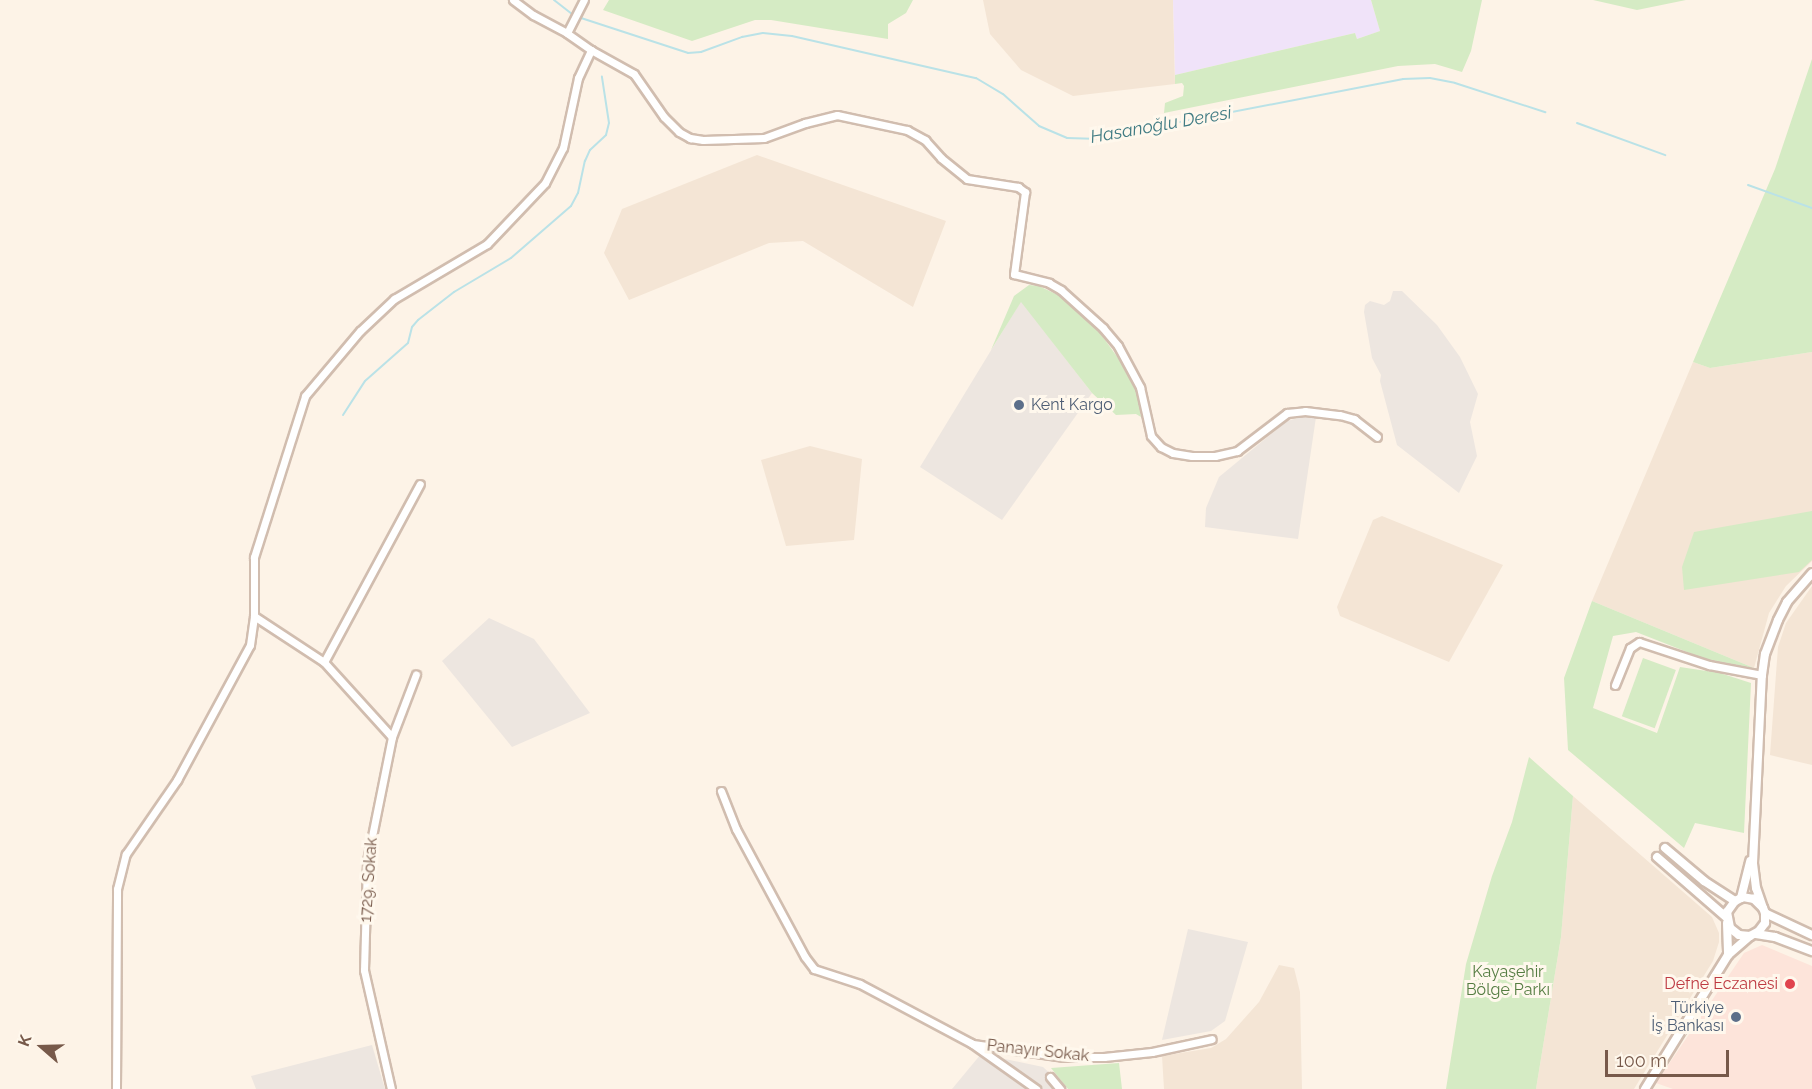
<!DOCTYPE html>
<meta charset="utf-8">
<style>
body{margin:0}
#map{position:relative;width:1812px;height:1089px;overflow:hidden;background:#fdf3e7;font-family:Raleway,sans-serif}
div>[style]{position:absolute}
.residential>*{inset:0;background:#f4e5d5}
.commercial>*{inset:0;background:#fde4da}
.industrial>*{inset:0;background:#ede6e0}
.education>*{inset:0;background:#f0e3f9}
.green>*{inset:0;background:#d5ebc4;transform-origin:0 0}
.stream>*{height:2px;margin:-1px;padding:0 1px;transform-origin:1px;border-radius:1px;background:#bae2e7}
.roads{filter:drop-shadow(2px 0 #d1bdaf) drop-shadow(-2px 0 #d1bdaf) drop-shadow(0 2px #d1bdaf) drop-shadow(0 -2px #d1bdaf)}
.minor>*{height:7px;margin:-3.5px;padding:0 3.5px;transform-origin:3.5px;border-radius:3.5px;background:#fff}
.tertiary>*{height:8px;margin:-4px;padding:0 4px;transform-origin:4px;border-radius:4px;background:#fff}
.dots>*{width:16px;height:16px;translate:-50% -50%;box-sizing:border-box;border:3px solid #fff8ed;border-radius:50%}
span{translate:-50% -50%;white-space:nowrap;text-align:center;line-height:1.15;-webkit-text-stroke:6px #fff8ed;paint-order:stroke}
.service-label{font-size:16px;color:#4e5e75}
.left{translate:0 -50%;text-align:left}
.right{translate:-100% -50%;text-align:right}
.street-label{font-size:16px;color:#77594a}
.park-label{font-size:16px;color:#557d42}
.health-label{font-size:16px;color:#be3a42}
.water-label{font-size:18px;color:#407b83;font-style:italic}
.north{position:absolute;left:12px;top:1017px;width:60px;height:60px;-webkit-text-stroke:4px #fff8ed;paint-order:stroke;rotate:290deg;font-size:16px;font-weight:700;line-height:24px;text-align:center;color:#77594a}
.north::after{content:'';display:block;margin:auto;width:21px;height:27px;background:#77594a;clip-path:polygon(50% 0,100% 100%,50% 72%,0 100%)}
.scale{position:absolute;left:1605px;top:1050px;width:124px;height:27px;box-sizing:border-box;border:3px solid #77594a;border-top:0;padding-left:8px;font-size:18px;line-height:21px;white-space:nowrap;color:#77594a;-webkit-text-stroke:4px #fff8ed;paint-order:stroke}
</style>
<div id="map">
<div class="residential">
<i style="clip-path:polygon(983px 0,1173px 0,1175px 84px,1073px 96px,1021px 70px,990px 34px)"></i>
<i style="clip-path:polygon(757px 155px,946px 221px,913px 307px,803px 241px,769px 243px,629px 300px,604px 253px,622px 209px)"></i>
<i style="clip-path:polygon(1812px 352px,1812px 561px,1786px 586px,1769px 613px,1754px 668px,1592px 601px,1693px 362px,1710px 368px)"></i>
<i style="clip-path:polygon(810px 446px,862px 459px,854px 540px,786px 546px,761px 460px)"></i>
<i style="clip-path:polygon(1382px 516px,1503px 565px,1449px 662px,1340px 616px,1337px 607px,1373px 520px)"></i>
<i style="clip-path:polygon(1812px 586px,1812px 765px,1770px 755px,1778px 647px,1786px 623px)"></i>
<i style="clip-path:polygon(1573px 796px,1712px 917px,1719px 933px,1719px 942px,1713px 961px,1634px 1089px,1536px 1089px,1561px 937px)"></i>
<i style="clip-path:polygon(1279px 965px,1294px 968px,1300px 992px,1302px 1089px,1164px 1089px,1162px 1056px,1211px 1048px,1226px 1039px,1259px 1002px)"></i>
</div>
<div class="commercial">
<i style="clip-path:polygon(1762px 945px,1812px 966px,1812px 1089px,1673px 1089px,1656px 1083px,1744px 953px)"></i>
</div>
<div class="industrial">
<i style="clip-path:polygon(1393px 291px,1402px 291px,1437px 325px,1460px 357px,1478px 394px,1470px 422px,1477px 456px,1459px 493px,1397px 445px,1380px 381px,1381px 375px,1372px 358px,1364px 312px,1365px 305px,1370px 301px,1384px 305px,1390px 301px)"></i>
<i style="clip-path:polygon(1021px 301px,1092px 393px,1002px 520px,920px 467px)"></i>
<i style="clip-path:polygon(1309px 415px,1316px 417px,1298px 539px,1205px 527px,1206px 508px,1219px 477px,1287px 421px)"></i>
<i style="clip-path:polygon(489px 618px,534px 639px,590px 713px,512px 747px,442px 661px)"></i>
<i style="clip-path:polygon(1188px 929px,1248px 942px,1225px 1021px,1211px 1031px,1162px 1040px)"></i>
<i style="clip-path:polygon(372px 1045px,385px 1089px,256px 1089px,251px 1076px)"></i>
<i style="clip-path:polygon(981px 1054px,1043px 1067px,1067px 1089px,952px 1089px)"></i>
</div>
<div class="education">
<i style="clip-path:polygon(1173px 0,1371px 0,1380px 31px,1357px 39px,1355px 33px,1175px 75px)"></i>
</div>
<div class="green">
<i style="clip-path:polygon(609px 0,913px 0,906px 13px,888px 24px,888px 39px,771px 20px,755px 20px,692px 41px,603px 10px)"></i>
<i style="clip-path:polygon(1371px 0,1482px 0,1471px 51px,1462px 72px,1435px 64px,1398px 66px,1164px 113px,1165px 103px,1183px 96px,1184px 86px,1182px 83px,1175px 84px,1175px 75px,1355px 33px,1357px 39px,1380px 31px)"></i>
<i style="clip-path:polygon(1593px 0,1686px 0,1637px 10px)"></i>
<i style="clip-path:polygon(1812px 59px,1812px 352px,1710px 368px,1693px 362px,1775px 169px)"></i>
<i style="clip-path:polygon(1029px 285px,1039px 286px,1060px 296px,1092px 322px,1126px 369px,1138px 395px,1141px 417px,1136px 414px,1116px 415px,1092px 393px,1021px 302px,991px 350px,1014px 296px)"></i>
<i style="clip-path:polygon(1812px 511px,1812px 560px,1799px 572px,1684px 590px,1682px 567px,1694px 532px)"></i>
<i style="clip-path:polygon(1592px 601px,1754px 668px,1705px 659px,1636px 632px,1613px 636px,1593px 708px,1657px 733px,1680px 667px,1720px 673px,1751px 683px,1744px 833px,1695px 823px,1684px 848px,1568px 750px,1564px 678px)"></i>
<i style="left:1643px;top:658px;width:35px;height:62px;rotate:20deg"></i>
<i style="clip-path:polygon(1529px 757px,1573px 796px,1561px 937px,1536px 1089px,1446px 1089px,1466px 964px,1492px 876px,1512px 822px)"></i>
<i style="clip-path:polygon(1119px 1063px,1122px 1089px,1068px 1089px,1051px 1068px)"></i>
</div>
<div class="stream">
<i style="left:554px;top:0;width:24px;rotate:38deg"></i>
<i style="left:578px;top:17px;width:116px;rotate:18.1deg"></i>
<i style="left:688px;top:53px;width:13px;rotate:-4deg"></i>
<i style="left:701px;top:52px;width:44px;rotate:-20.1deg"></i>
<i style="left:742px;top:37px;width:21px;rotate:-11deg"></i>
<i style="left:763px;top:33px;width:29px;rotate:6deg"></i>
<i style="left:792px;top:36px;width:189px;rotate:12.9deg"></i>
<i style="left:976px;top:78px;width:31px;rotate:31deg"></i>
<i style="left:1003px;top:94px;width:48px;rotate:41.6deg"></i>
<i style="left:1039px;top:126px;width:30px;rotate:23deg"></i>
<i style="left:1067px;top:138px;width:25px;rotate:2deg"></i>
<i style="left:1092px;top:139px;width:317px;rotate:-10.9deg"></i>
<i style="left:1403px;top:79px;width:27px;rotate:-2deg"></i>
<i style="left:1430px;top:78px;width:25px;rotate:11deg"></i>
<i style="left:1455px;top:83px;width:95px;rotate:17.9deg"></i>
<i style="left:1577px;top:123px;width:94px;rotate:20deg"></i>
<i style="left:1748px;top:185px;width:68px;rotate:19.8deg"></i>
<i style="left:343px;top:415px;width:40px;rotate:-57.1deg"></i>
<i style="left:365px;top:381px;width:57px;rotate:-41.5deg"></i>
<i style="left:408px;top:343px;width:16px;rotate:-76deg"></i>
<i style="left:412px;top:327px;width:9px;rotate:-49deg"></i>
<i style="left:418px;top:320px;width:46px;rotate:-37.9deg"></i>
<i style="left:454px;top:292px;width:66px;rotate:-30.8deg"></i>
<i style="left:511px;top:258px;width:79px;rotate:-40.9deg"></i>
<i style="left:571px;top:206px;width:15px;rotate:-62deg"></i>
<i style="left:578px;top:193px;width:33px;rotate:-78deg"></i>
<i style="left:585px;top:161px;width:12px;rotate:-66deg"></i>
<i style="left:590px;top:150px;width:22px;rotate:-43deg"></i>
<i style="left:606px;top:135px;width:12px;rotate:-76deg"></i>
<i style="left:609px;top:123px;width:47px;rotate:-98.7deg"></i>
</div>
<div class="roads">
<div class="minor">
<i style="left:567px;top:33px;width:37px;rotate:-63deg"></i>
<i style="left:591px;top:50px;width:49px;rotate:29.2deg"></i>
<i style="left:634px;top:74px;width:52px;rotate:55.1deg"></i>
<i style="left:664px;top:117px;width:21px;rotate:45deg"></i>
<i style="left:679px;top:132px;width:13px;rotate:29deg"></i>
<i style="left:690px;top:138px;width:13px;rotate:9deg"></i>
<i style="left:703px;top:140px;width:61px;rotate:-1.9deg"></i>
<i style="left:764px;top:138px;width:44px;rotate:-20.1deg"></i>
<i style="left:805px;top:123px;width:33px;rotate:-14deg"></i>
<i style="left:837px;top:115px;width:72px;rotate:12.1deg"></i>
<i style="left:907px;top:130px;width:21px;rotate:29deg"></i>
<i style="left:925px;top:140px;width:24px;rotate:48deg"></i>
<i style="left:941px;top:158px;width:33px;rotate:39deg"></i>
<i style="left:967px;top:179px;width:52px;rotate:8.9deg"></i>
<i style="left:1018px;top:187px;width:9px;rotate:36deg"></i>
<i style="left:1025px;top:192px;width:83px;rotate:97.6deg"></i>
<i style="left:1014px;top:274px;width:36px;rotate:14deg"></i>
<i style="left:1049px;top:283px;width:14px;rotate:30deg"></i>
<i style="left:1061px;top:290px;width:57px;rotate:42.1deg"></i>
<i style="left:1103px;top:328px;width:23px;rotate:50deg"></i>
<i style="left:1118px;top:346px;width:47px;rotate:61.8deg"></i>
<i style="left:1140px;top:387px;width:50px;rotate:77.3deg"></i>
<i style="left:1151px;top:436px;width:15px;rotate:48deg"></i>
<i style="left:1161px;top:447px;width:13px;rotate:27deg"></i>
<i style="left:1173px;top:453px;width:19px;rotate:9deg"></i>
<i style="left:1192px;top:456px;width:23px"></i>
<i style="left:1215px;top:456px;width:23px;rotate:-13deg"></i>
<i style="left:1237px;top:451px;width:63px;rotate:-37.2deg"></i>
<i style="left:1287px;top:413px;width:18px;rotate:-6deg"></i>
<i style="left:1305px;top:411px;width:35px;rotate:7deg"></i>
<i style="left:1340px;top:415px;width:15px;rotate:16deg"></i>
<i style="left:1354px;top:419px;width:29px;rotate:38deg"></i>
<i style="left:254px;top:616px;width:84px;rotate:33.3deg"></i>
<i style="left:324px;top:662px;width:101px;rotate:47.8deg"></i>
<i style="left:324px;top:662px;width:202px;rotate:-61.7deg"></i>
<i style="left:1615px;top:685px;width:40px;rotate:-68deg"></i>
<i style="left:1630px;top:648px;width:11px;rotate:-34deg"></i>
<i style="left:1639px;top:642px;width:74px;rotate:18.2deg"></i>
<i style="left:1709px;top:665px;width:54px;rotate:10.7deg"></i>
<i style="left:721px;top:791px;width:41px;rotate:68.5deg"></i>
<i style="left:736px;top:829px;width:145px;rotate:61.7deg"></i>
<i style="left:805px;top:957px;width:15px;rotate:53deg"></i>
<i style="left:814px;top:969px;width:48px;rotate:18.1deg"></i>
<i style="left:860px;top:984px;width:126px;rotate:28deg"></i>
<i style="left:971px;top:1043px;width:80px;rotate:35.3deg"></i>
<i style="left:973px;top:1044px;width:92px;rotate:8.1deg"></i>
<i style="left:1064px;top:1057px;width:40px"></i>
<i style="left:1104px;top:1057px;width:48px;rotate:-5.9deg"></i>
<i style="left:1152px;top:1052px;width:61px;rotate:-12.2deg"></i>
<i style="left:1050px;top:1077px;width:16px;rotate:50deg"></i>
<i style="left:116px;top:1089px;width:200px;rotate:-89.7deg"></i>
<i style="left:117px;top:889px;width:36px;rotate:-76deg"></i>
<i style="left:126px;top:854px;width:90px;rotate:-55.4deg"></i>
<i style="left:177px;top:780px;width:153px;rotate:-61.6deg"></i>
<i style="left:250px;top:645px;width:29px;rotate:-82deg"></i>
<i style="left:254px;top:616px;width:59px;rotate:-90deg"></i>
<i style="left:254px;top:557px;width:169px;rotate:-72.4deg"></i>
<i style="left:305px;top:396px;width:85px;rotate:-49.8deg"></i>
<i style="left:360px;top:331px;width:47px;rotate:-43.3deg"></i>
<i style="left:394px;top:299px;width:108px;rotate:-30.6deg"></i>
<i style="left:487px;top:244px;width:84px;rotate:-46.4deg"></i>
<i style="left:545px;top:183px;width:39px;rotate:-63deg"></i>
<i style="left:563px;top:148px;width:72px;rotate:-77.9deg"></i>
<i style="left:578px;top:78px;width:31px;rotate:-65deg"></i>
<i style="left:591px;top:50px;width:29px;rotate:-145deg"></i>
<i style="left:567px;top:33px;width:38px;rotate:-152deg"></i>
<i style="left:533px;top:15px;width:25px;rotate:-143deg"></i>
<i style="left:391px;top:1089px;width:122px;rotate:-102.8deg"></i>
<i style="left:364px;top:970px;width:109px;rotate:-88.4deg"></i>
<i style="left:367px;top:861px;width:126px;rotate:-78.6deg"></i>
<i style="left:392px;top:737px;width:67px;rotate:-69.1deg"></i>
</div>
<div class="tertiary">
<i style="left:1665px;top:848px;width:51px;rotate:40.2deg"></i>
<i style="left:1704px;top:881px;width:37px;rotate:33deg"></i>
<i style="left:1657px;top:857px;width:91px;rotate:41deg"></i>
<i style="left:1741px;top:898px;width:38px;rotate:-76deg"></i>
<i style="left:1763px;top:908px;width:13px;rotate:-135deg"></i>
<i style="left:1754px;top:899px;width:11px;rotate:-170deg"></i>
<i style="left:1743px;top:897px;width:9px;rotate:153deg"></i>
<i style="left:1735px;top:901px;width:14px;rotate:126deg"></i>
<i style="left:1727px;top:912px;width:16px;rotate:79deg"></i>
<i style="left:1730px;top:928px;width:11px;rotate:38deg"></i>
<i style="left:1739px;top:935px;width:11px;rotate:5deg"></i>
<i style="left:1750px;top:936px;width:10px;rotate:-29deg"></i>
<i style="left:1759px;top:931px;width:10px;rotate:-53deg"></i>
<i style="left:1765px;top:923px;width:10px;rotate:-90deg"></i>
<i style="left:1765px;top:913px;width:5px;rotate:-112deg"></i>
<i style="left:1763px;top:908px;width:21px;rotate:-109deg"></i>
<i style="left:1756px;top:888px;width:25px;rotate:-97deg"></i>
<i style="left:1753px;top:863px;width:188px;rotate:-87.3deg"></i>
<i style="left:1762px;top:675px;width:21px;rotate:-82deg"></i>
<i style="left:1765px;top:654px;width:36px;rotate:-69deg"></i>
<i style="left:1778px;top:620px;width:20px;rotate:-63deg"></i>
<i style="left:1787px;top:602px;width:38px;rotate:-49deg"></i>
<i style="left:1765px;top:913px;width:52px;rotate:25.1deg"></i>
<i style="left:1727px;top:923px;width:32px;rotate:88deg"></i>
<i style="left:1756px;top:934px;width:19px;rotate:9deg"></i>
<i style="left:1775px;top:937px;width:40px;rotate:21deg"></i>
<i style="left:1645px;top:1089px;width:158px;rotate:-58.2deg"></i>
<i style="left:1728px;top:955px;width:29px;rotate:-41deg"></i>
</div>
</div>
<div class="dots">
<i style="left:1019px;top:405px;background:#5c6f8a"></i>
<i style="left:1790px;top:984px;background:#e0444e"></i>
<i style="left:1736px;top:1017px;background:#5c6f8a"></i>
</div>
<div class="service-label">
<span class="left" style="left:1031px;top:405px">Kent Kargo</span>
<span class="right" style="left:1724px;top:1017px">Türkiye<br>İş Bankası</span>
</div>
<div class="street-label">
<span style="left:369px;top:880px;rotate:-86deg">1729. Sokak</span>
<span style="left:1038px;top:1051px;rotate:6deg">Panayır Sokak</span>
</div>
<div class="park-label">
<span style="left:1508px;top:981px">Kayaşehir<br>Bölge Parkı</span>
</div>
<div class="health-label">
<span class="right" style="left:1778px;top:984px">Defne Eczanesi</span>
</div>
<div class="water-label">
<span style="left:1161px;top:125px;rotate:-10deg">Hasanoğlu Deresi</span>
</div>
<div class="north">K</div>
<div class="scale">100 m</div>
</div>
